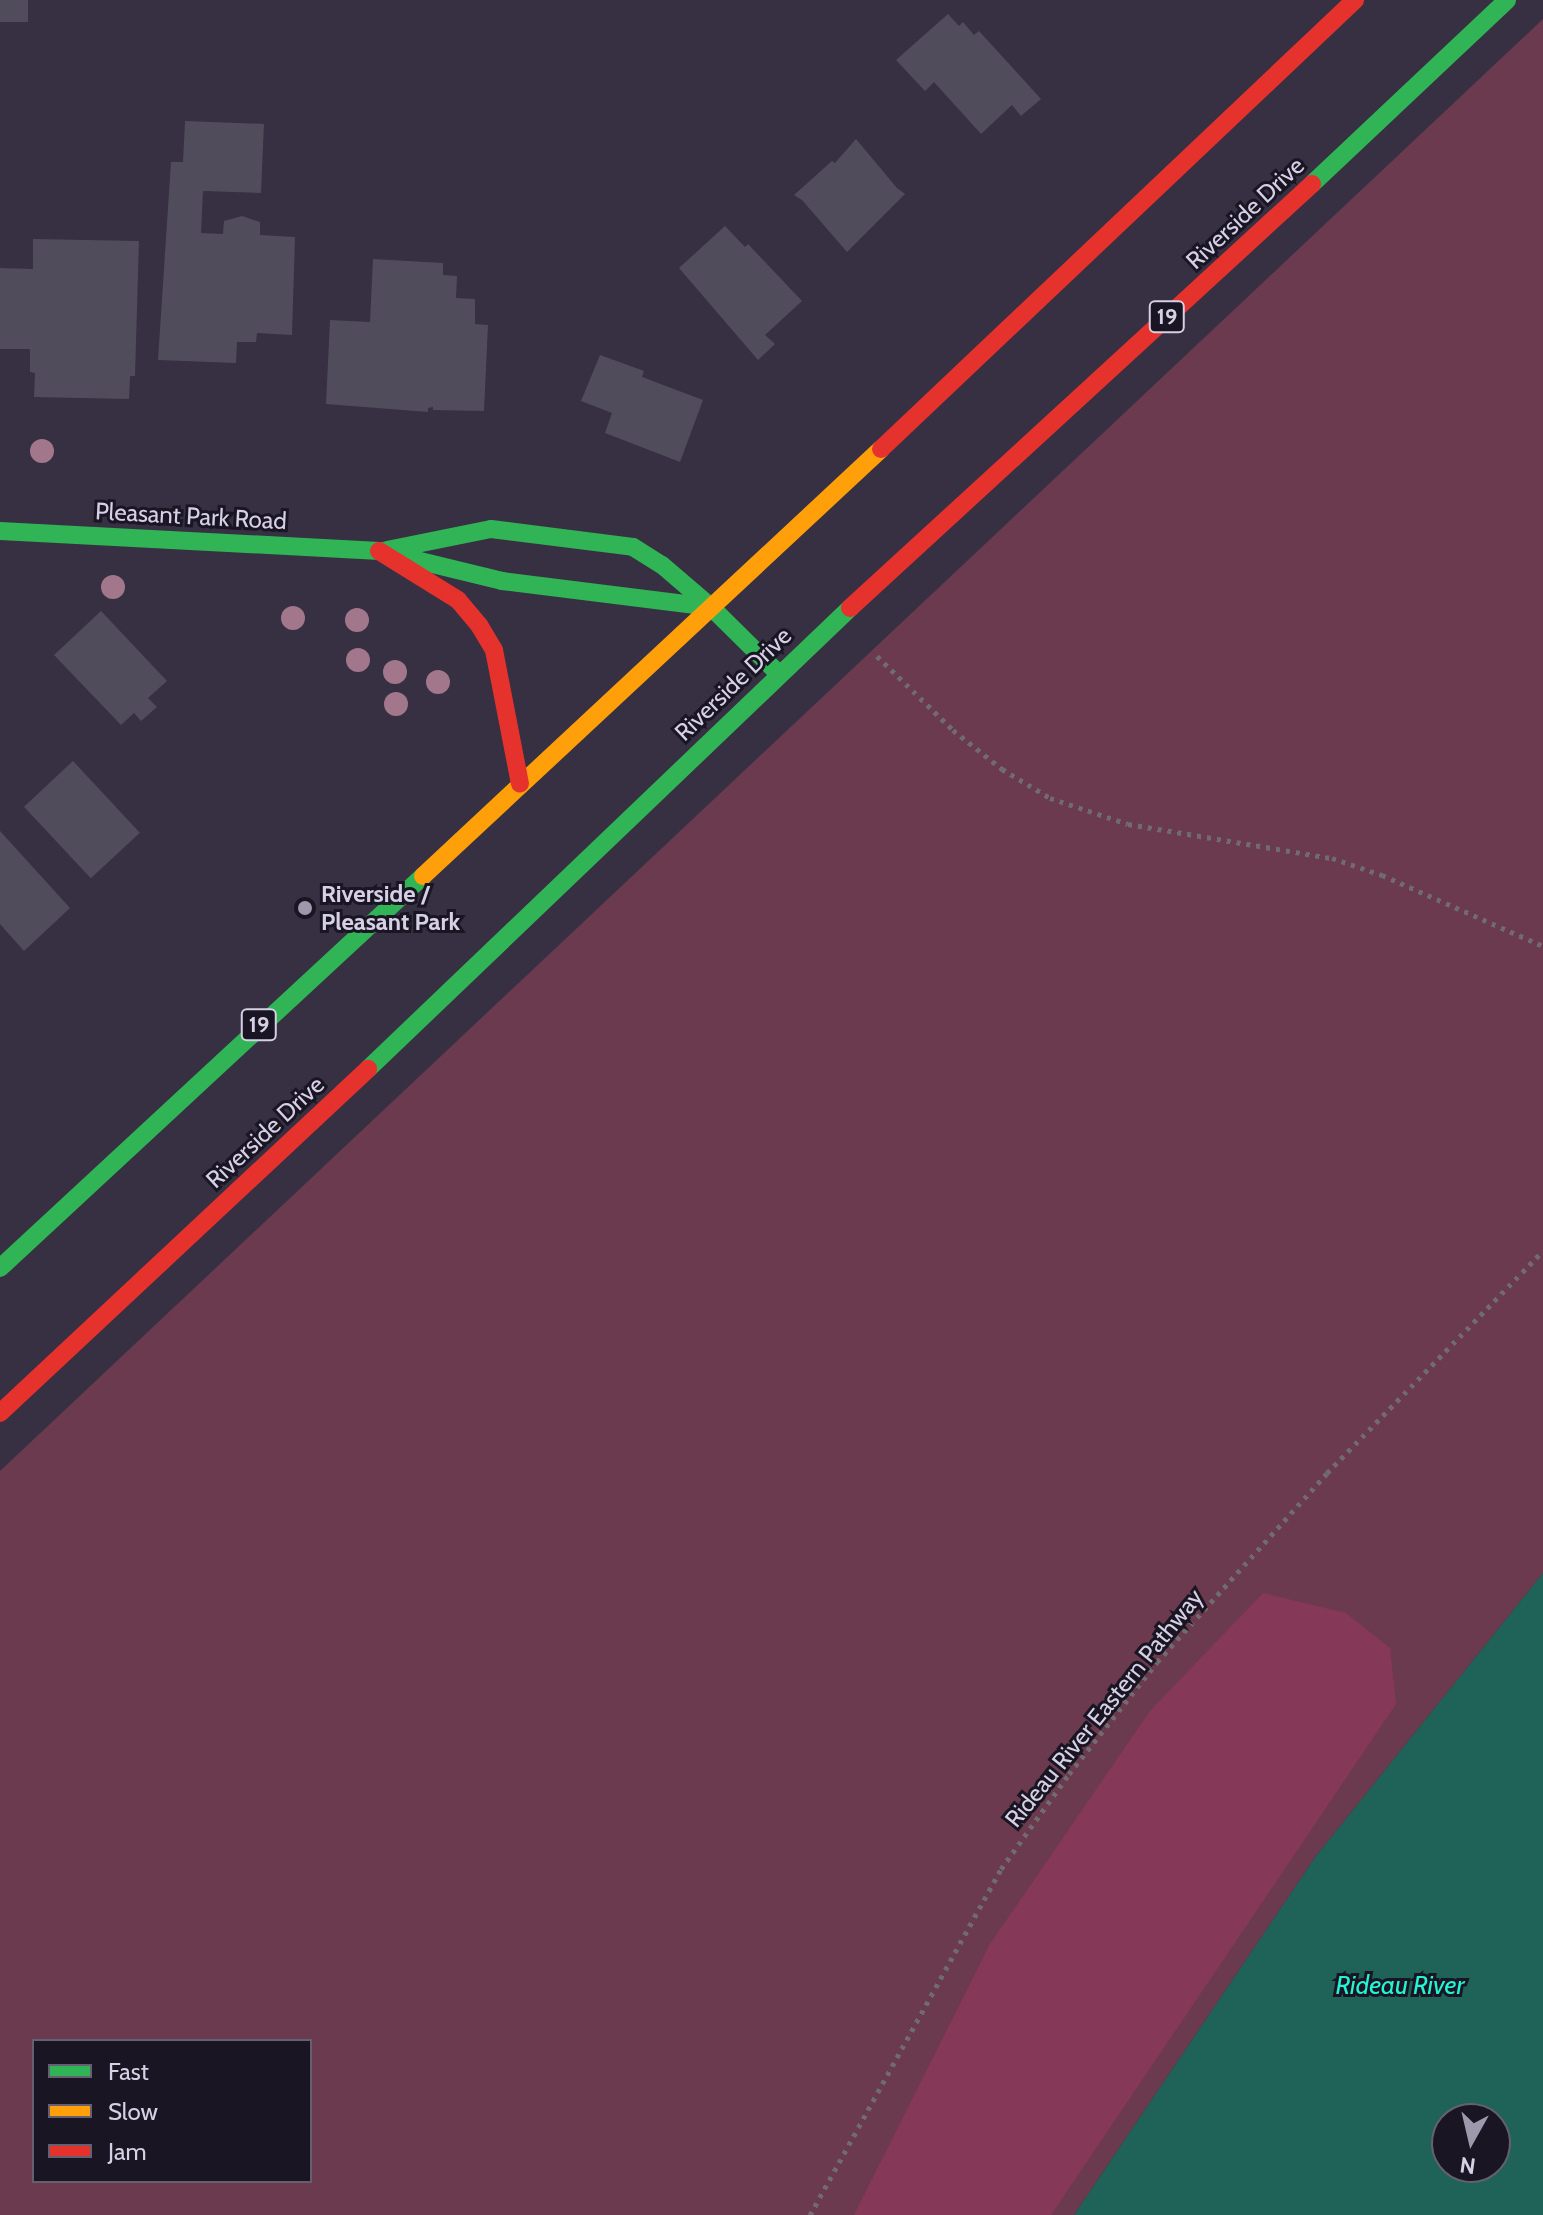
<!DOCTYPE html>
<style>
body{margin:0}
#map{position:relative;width:1543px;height:2215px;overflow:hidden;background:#363042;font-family:Cabin,sans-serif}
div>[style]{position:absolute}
.green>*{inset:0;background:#6b3a4e}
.forest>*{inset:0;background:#863858}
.water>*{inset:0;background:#1f6358}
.building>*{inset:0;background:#514c5b;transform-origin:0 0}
.path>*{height:5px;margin-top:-2.5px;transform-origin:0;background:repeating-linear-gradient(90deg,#706b6f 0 4px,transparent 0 10px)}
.fast>*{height:18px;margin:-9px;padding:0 9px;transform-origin:9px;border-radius:9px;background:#30b455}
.slow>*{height:18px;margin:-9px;padding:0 9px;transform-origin:9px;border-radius:9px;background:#ff9f0a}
.jam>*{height:18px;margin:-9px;padding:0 9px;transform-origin:9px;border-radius:9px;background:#e5322d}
.trees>*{width:24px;height:24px;margin:-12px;border-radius:50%;background:#a2768b}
.dots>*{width:22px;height:22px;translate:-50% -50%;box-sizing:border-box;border:4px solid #191523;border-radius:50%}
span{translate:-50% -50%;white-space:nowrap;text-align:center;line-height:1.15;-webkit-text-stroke:6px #191523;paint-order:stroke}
.shield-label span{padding:2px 6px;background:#191523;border:2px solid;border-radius:6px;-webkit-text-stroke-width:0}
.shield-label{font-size:22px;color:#d6d0e5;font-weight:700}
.street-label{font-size:24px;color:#d6d0e5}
.poi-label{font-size:24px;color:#d6d0e5;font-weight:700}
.left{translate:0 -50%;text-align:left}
.water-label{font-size:26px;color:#23f4d4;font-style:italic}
.legend{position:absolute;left:32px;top:2039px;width:280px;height:144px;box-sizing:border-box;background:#191523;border:2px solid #656071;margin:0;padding:10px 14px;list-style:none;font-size:24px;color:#d6d0e5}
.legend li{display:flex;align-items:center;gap:16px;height:40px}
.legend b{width:40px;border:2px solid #656071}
.north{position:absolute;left:1431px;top:2103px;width:80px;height:80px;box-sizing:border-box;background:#191523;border:2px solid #656071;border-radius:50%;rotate:188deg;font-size:22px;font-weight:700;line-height:32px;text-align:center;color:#d6d0e5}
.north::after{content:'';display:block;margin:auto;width:28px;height:36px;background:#9e98ac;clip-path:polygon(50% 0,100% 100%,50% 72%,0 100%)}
</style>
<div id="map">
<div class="green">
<i style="clip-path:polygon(evenodd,1543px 19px,1543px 1573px,1316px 1856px,1074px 2215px,0 2215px,0 1471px,1543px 19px,34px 2041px,310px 2041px,310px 2181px,34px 2181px,34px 2041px)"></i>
</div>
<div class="forest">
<i style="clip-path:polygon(1263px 1593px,1346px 1613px,1390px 1648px,1396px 1704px,1051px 2215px,854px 2215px,990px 1944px,1150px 1711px)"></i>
</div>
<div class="water">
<i style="clip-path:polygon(evenodd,1543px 1573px,1543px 2215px,1074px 2215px,1316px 1856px,1543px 1573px,1447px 2119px,1495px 2119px,1495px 2167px,1447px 2167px,1447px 2119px)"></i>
</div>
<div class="building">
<i style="left:0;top:0;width:28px;height:22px"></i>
<i style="clip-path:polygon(948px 14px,959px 26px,963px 22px,974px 35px,979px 31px,1041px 99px,1021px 116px,1012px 105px,981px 134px,934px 82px,925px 91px,896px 60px)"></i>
<i style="clip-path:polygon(185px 121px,264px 124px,261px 193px,203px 191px,201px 233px,223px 234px,224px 221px,242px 216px,260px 222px,260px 235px,295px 237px,292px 335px,257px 333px,256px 342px,237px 342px,236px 363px,158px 360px,171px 162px,183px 162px)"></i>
<i style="clip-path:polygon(856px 139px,897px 188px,905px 194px,847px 252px,802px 200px,794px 195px,832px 161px,835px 163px)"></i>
<i style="clip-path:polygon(725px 226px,745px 247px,748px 244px,802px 301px,765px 335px,775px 344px,758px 360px,679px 268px)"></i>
<i style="clip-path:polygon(33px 239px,139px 241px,135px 376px,130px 376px,129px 399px,34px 397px,35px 373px,30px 372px,30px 349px,0 349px,0 268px,33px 269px)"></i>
<i style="clip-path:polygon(373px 259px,443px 263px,443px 275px,457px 276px,456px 298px,475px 299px,475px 324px,488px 325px,484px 411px,433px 410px,433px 407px,428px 408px,428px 412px,326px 404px,330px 320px,370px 322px)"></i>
<i style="clip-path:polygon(600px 355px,644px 371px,642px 377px,703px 400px,680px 462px,605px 433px,612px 413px,581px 401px)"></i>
<i style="clip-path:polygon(101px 611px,167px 681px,148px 698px,157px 707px,141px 721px,134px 713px,121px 725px,54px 655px)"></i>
<i style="left:73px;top:761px;width:98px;height:67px;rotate:47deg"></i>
<i style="clip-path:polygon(0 831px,70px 908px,24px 951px,0 924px)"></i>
</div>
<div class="path">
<i style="left:877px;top:656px;width:106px;rotate:44.2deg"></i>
<i style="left:953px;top:730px;width:63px;rotate:38.5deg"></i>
<i style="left:1002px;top:769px;width:56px;rotate:31.1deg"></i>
<i style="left:1050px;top:798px;width:82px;rotate:18.4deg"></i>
<i style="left:1128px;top:824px;width:207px;rotate:9.5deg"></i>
<i style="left:1332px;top:858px;width:53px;rotate:18.8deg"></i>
<i style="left:1382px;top:875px;width:176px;rotate:23.8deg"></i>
<i style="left:810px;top:2215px;width:395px;rotate:-61.1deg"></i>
<i style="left:1001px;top:1869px;width:117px;rotate:-54.4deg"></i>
<i style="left:1069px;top:1774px;width:142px;rotate:-51.8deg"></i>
<i style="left:1157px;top:1662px;width:254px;rotate:-48deg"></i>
<i style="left:1327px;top:1473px;width:310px;rotate:-45.8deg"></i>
</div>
<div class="fast">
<i style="left:1312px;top:184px;width:268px;rotate:-43.3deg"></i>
<i style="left:0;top:531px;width:380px;rotate:3deg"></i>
<i style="left:379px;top:551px;width:127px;rotate:13.7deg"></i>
<i style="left:502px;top:581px;width:211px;rotate:7.1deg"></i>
<i style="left:387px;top:550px;width:106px;rotate:-11.4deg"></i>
<i style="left:491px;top:529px;width:143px;rotate:7.2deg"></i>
<i style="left:633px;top:547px;width:34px;rotate:32deg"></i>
<i style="left:662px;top:565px;width:65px;rotate:40.6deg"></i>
<i style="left:711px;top:607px;width:94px;rotate:44.6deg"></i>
<i style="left:368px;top:1069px;width:667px;rotate:-43.72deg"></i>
<i style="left:0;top:1268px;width:577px;rotate:-42.82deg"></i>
</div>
<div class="slow">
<i style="left:423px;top:876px;width:626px;rotate:-42.99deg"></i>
</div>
<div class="jam">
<i style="left:881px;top:449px;width:653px;rotate:-43.45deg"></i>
<i style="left:379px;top:551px;width:93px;rotate:31.8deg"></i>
<i style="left:458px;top:600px;width:33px;rotate:50deg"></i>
<i style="left:479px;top:625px;width:29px;rotate:59deg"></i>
<i style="left:494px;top:650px;width:136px;rotate:79deg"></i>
<i style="left:850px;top:608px;width:627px;rotate:-42.54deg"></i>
<i style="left:0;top:1413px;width:504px;rotate:-43.07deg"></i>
</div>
<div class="trees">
<i style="left:42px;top:451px"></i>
<i style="left:113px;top:587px"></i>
<i style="left:293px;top:618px"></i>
<i style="left:357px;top:620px"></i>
<i style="left:358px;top:660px"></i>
<i style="left:395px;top:672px"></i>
<i style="left:438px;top:682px"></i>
<i style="left:396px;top:704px"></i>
</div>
<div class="dots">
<i style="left:305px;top:908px;background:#9e98ac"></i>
</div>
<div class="shield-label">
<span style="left:1167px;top:317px">19</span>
<span style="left:259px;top:1025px">19</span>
</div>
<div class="street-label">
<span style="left:1245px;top:213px;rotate:-43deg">Riverside Drive</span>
<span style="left:191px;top:516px;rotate:3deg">Pleasant Park Road</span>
<span style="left:733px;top:684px;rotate:-44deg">Riverside Drive</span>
<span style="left:265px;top:1132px;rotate:-43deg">Riverside Drive</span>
<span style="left:1104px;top:1708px;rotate:-51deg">Rideau River Eastern Pathway</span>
</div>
<div class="poi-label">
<span class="left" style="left:321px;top:908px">Riverside /<br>Pleasant Park</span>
</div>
<div class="water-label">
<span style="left:1400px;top:1986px">Rideau River</span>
</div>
<ul class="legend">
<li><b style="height:10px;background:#30b455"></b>Fast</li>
<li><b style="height:10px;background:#ff9f0a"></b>Slow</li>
<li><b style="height:10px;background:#e5322d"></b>Jam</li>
</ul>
<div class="north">N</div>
</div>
